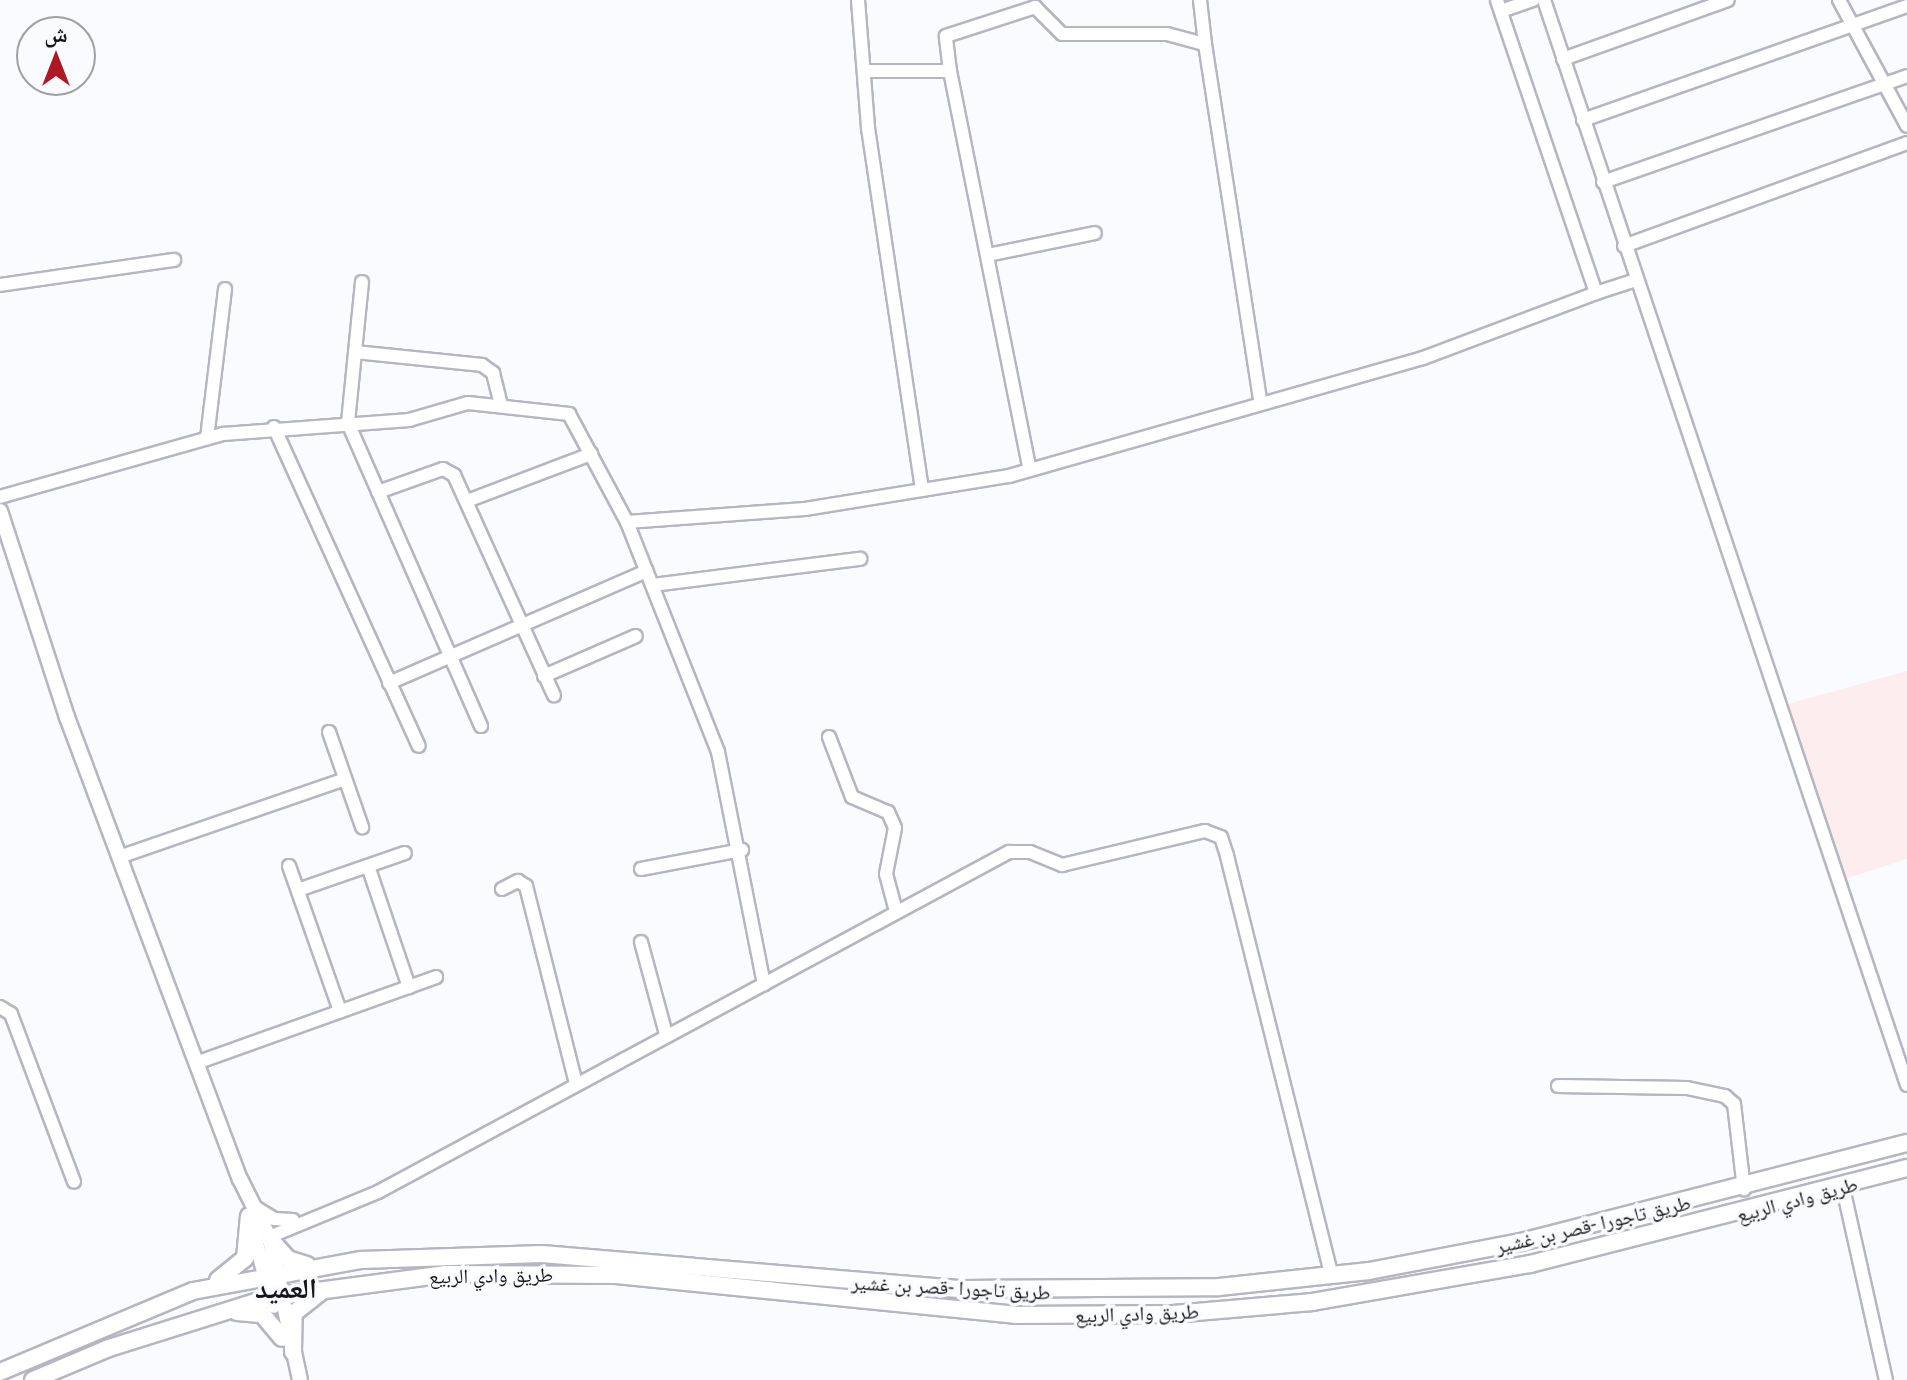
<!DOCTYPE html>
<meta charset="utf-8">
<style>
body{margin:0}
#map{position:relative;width:1907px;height:1380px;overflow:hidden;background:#fafbff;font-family:Ubuntu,"Noto Naskh Arabic",sans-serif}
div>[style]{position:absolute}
.industrial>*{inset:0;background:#fdedee}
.roads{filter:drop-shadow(2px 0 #b5b6bf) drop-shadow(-2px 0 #b5b6bf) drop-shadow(0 2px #b5b6bf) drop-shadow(0 -2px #b5b6bf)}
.minor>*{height:12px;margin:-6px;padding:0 6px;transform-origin:6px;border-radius:6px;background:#fff}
.major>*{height:14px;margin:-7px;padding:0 7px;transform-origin:7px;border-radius:7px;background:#fff}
.highway>*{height:16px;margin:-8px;padding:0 8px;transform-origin:8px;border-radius:8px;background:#fff}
span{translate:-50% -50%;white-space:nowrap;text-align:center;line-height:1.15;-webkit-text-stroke:7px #fafbff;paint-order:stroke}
.street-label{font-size:20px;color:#16161a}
.district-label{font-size:28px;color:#16161a;font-weight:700}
.north{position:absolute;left:16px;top:16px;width:80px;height:80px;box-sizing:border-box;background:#fafbff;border:2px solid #9f9fa3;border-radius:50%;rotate:0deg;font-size:22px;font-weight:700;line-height:32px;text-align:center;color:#16161a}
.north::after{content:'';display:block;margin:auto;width:28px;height:36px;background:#ad1a23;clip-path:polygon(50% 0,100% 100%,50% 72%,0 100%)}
</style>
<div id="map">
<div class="industrial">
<i style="clip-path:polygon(1907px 671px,1907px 859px,1842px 880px,1784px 705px)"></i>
</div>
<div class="roads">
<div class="minor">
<i style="left:858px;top:0;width:128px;rotate:85.5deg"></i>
<i style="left:868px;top:128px;width:366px;rotate:81.5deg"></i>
<i style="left:1544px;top:0;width:1144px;rotate:71.5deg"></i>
<i style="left:1839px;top:0;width:143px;rotate:61.6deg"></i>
<i style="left:1501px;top:11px;width:34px;rotate:-19deg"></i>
<i style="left:1205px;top:44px;width:364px;rotate:81.2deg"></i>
<i style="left:1563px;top:59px;width:175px;rotate:-19.7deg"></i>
<i style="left:864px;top:71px;width:86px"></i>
<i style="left:950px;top:71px;width:405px;rotate:78.7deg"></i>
<i style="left:950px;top:71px;width:35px;rotate:-97deg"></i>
<i style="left:946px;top:36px;width:94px;rotate:-18deg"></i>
<i style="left:1035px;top:7px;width:38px;rotate:45deg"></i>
<i style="left:1062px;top:34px;width:105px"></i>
<i style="left:1167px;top:34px;width:39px;rotate:15deg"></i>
<i style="left:1205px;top:44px;width:44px;rotate:-96.5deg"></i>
<i style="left:1583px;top:120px;width:343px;rotate:-19.4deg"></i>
<i style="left:1603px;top:182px;width:322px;rotate:-19.2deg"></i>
<i style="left:1624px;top:246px;width:301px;rotate:-20deg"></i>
<i style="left:988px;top:255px;width:109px;rotate:-11.6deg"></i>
<i style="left:362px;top:282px;width:142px;rotate:95.7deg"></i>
<i style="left:348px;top:423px;width:331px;rotate:66.3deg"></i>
<i style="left:0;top:285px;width:176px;rotate:-8.2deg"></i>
<i style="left:1596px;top:293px;width:42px;rotate:-18deg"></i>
<i style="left:355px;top:352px;width:128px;rotate:5.8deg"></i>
<i style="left:482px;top:365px;width:14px;rotate:36deg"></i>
<i style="left:493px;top:373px;width:33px;rotate:76deg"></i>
<i style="left:274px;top:427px;width:350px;rotate:65.6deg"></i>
<i style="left:207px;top:438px;width:150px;rotate:-83.1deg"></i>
<i style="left:378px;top:492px;width:69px;rotate:-19.5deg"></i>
<i style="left:443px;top:469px;width:13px;rotate:29deg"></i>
<i style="left:454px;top:475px;width:242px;rotate:65.6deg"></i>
<i style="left:0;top:497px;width:232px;rotate:-15.8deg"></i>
<i style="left:223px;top:434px;width:187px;rotate:-4.3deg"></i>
<i style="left:409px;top:420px;width:61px;rotate:-16.1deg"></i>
<i style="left:468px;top:403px;width:102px;rotate:6.2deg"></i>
<i style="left:569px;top:414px;width:123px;rotate:61.8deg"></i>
<i style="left:627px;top:522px;width:247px;rotate:68.4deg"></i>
<i style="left:718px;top:752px;width:237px;rotate:78.8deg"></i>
<i style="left:467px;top:501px;width:133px;rotate:-20.8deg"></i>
<i style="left:627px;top:522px;width:178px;rotate:-4.2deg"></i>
<i style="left:805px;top:509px;width:207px;rotate:-9.2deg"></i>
<i style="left:1009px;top:476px;width:430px;rotate:-15.9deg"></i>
<i style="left:1423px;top:358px;width:185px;rotate:-20.6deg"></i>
<i style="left:1596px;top:293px;width:309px;rotate:-108.7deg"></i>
<i style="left:653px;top:585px;width:209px;rotate:-7.2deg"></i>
<i style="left:544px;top:676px;width:100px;rotate:-23.5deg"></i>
<i style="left:389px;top:683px;width:281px;rotate:-23.5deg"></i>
<i style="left:329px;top:732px;width:101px;rotate:70.8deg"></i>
<i style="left:829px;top:737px;width:64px;rotate:69deg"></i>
<i style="left:852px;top:797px;width:39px;rotate:23deg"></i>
<i style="left:888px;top:812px;width:17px;rotate:66deg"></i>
<i style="left:895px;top:828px;width:47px;rotate:101.1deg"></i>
<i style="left:886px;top:874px;width:39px;rotate:75deg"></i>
<i style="left:119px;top:857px;width:239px;rotate:-19deg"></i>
<i style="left:289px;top:866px;width:154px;rotate:70.6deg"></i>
<i style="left:368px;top:866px;width:128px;rotate:71.3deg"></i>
<i style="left:641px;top:869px;width:103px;rotate:-10.7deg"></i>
<i style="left:502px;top:889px;width:18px;rotate:-27deg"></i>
<i style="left:518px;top:881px;width:9px;rotate:32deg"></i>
<i style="left:526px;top:886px;width:203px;rotate:75.8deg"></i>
<i style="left:298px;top:890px;width:113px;rotate:-19.1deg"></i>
<i style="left:641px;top:942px;width:95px;rotate:74.8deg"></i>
<i style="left:0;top:1007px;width:13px;rotate:32deg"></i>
<i style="left:11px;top:1014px;width:179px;rotate:69.4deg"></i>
<i style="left:196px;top:1063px;width:255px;rotate:-19.7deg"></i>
<i style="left:1558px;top:1086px;width:129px;rotate:0.9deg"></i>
<i style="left:1687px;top:1088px;width:39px;rotate:12deg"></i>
<i style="left:1725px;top:1096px;width:12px;rotate:42deg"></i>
<i style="left:1734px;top:1104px;width:86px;rotate:83.3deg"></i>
<i style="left:1843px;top:1188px;width:197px;rotate:77.4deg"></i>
<i style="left:255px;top:1207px;width:22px;rotate:32deg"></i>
<i style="left:274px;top:1219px;width:19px;rotate:3deg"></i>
<i style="left:269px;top:1237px;width:118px;rotate:-22.4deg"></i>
<i style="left:378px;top:1192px;width:717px;rotate:-28.32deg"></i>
<i style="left:1009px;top:852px;width:21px"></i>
<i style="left:1030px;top:852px;width:35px;rotate:22deg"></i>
<i style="left:1062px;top:865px;width:147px;rotate:-13.4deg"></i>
<i style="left:1205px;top:831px;width:17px;rotate:21deg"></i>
<i style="left:1221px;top:837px;width:20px;rotate:72deg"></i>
<i style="left:1227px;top:856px;width:433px;rotate:76deg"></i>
</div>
<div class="major">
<i style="left:0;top:511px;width:217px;rotate:72deg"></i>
<i style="left:67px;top:717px;width:493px;rotate:69.5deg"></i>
<i style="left:240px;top:1179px;width:67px;rotate:63.4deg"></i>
<i style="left:270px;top:1239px;width:144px;rotate:78deg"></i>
<i style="left:250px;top:1222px;width:87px;rotate:74.1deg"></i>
</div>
<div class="highway">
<i style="left:270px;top:1239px;width:27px;rotate:48deg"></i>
<i style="left:288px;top:1259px;width:20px;rotate:18deg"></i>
<i style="left:218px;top:1280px;width:35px;rotate:-39deg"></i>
<i style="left:245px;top:1258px;width:42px;rotate:-84.6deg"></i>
<i style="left:237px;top:1312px;width:25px;rotate:5deg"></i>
<i style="left:262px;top:1314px;width:31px;rotate:50deg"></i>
<i style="left:293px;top:1352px;width:39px;rotate:-89deg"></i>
<i style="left:294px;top:1313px;width:34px;rotate:-38deg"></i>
<i style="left:0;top:1372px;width:209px;rotate:-22.8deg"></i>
<i style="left:193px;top:1291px;width:171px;rotate:-10.5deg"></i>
<i style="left:361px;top:1260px;width:181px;rotate:-1.9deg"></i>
<i style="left:542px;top:1254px;width:421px;rotate:4.8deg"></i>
<i style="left:962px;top:1289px;width:257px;rotate:-0.4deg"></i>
<i style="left:1219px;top:1287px;width:151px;rotate:-6.1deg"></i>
<i style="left:1369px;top:1271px;width:155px;rotate:-10.8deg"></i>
<i style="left:1521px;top:1242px;width:398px;rotate:-14.4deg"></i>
<i style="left:33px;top:1380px;width:82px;rotate:-22.8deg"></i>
<i style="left:109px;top:1348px;width:171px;rotate:-17.4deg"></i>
<i style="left:272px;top:1297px;width:176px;rotate:-7.5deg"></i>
<i style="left:446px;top:1274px;width:170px;rotate:0.3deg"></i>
<i style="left:616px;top:1275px;width:401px;rotate:5.7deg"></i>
<i style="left:1015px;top:1315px;width:158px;rotate:-0.4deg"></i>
<i style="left:1173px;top:1314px;width:140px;rotate:-4.9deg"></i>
<i style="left:1312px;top:1302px;width:221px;rotate:-9.9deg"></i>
<i style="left:1530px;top:1264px;width:389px;rotate:-14.3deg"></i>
</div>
</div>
<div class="street-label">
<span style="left:1797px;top:1199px;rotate:-15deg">طريق وادي الربيع</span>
<span style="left:1593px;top:1224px;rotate:-13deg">طريق تاجورا -قصر بن غشير</span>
<span style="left:491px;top:1275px;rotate:-1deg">طريق وادي الربيع</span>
<span style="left:951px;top:1287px;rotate:3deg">طريق تاجورا -قصر بن غشير</span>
<span style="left:1137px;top:1313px;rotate:-2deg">طريق وادي الربيع</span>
</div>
<div class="district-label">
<span style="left:286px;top:1288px">العميد</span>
</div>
<div class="north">ش</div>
</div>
